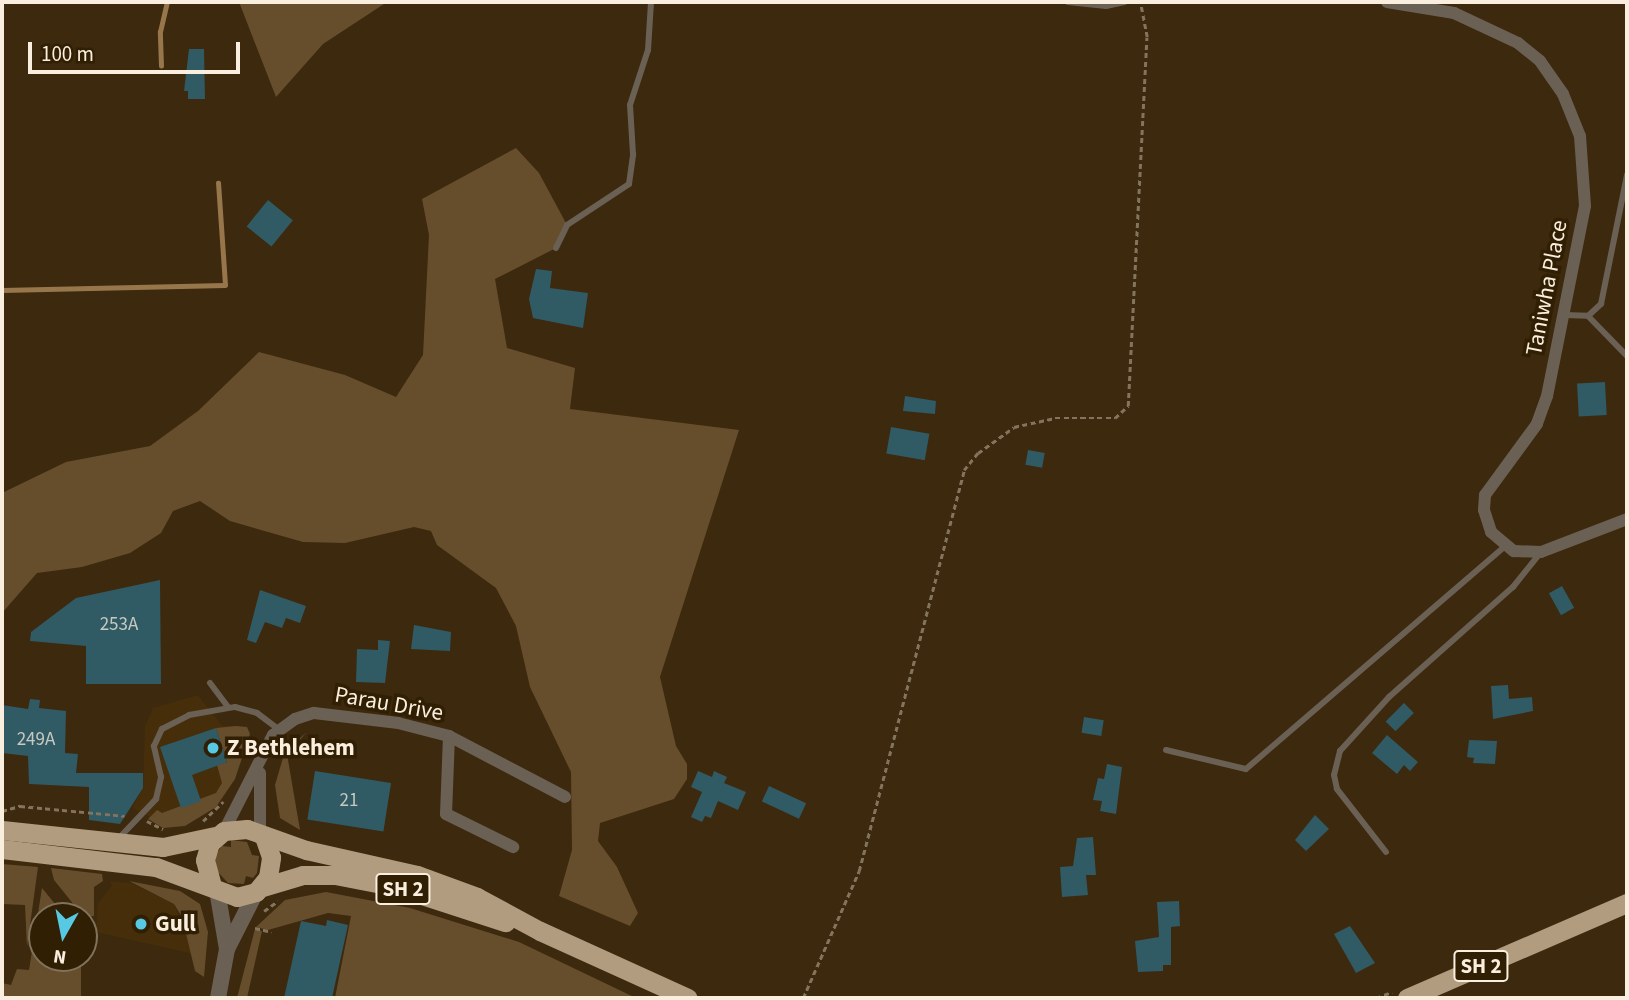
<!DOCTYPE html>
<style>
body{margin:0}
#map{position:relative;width:1629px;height:1000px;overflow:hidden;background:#3c290e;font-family:"Source Sans 3",sans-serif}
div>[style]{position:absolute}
.built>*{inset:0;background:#462e0b}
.green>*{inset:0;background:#664e2d}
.stream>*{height:4.5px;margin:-2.25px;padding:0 2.25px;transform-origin:2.25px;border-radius:2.25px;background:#98764b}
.building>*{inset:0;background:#305a64;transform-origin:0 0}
.path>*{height:2.5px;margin-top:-1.25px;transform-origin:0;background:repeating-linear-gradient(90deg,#84745d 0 5px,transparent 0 8.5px)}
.service>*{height:6px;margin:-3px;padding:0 3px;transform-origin:3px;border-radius:3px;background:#6a6054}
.minor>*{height:12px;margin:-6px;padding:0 6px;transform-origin:6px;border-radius:6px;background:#6a6054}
.tertiary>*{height:16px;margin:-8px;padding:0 8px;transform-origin:8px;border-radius:8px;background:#6a6054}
.trunk>*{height:19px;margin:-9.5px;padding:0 9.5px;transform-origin:9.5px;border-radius:9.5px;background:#b29c80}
.dots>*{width:19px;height:19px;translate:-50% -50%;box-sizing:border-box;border:4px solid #311f04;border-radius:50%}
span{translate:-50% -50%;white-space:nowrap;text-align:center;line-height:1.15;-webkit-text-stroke:7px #311f04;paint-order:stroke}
.number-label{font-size:19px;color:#c8c9c0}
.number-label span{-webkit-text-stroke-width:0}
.shield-label span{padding:2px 5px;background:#311f04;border:2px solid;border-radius:5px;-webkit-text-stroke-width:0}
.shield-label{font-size:21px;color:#faeede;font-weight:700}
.street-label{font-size:23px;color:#faeede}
.poi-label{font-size:23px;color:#faeede;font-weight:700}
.left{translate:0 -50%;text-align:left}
.frame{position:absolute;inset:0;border:4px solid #faeede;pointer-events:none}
.north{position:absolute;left:28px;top:902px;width:70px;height:70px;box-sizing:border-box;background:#311f04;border:2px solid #81725b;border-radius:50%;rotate:189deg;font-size:19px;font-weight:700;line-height:28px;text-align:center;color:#faeede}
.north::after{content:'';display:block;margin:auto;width:24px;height:32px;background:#57c9e2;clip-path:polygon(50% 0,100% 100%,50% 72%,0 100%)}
.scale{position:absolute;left:28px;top:42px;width:212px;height:32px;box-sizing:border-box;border:4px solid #faeede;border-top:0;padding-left:9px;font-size:21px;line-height:24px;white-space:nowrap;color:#faeede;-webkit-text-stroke:5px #311f04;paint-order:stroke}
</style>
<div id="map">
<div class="built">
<i style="clip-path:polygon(198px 695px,222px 726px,234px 726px,233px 778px,218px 801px,165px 819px,150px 817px,132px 808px,143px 788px,145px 726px,153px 708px)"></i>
<i style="clip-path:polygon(110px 881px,131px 883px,174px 904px,194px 954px,96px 932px,98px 903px,112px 886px)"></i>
</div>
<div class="green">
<i style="clip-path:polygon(239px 2px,387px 2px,323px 44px,276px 97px)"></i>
<i style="clip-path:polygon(516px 148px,539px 173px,567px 225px,556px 248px,495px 279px,507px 348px,575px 368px,570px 409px,739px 430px,660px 677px,676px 746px,687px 764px,687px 779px,674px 799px,600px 823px,598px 841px,617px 867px,638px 913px,630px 926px,559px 896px,572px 850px,571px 772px,530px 687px,516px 626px,496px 588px,437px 545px,431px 531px,414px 527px,345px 543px,303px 542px,230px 521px,200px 501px,173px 511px,161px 533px,130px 553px,82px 567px,37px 573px,2px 613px,2px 493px,66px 462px,150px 446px,198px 411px,259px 352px,345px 375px,396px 397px,423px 355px,429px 235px,422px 199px)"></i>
<i style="clip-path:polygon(236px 726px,247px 727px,250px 734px,235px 779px,216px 807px,185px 826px,163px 828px,148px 819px,157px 810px,162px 813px,216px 793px,222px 783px,217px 765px,227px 762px,216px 728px)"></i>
<i style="clip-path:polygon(307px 732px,287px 754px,300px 830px,280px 818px,275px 785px,285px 751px)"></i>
<i style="clip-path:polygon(231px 840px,247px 842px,252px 855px,259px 856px,257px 873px,253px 878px,246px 876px,244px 884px,228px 883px,216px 870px,216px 854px,222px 846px,231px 847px)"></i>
<i style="clip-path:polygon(2px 864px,38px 867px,27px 947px,25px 905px,2px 904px)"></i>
<i style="clip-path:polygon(51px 868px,102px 874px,103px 881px,94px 887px,94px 916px,83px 916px,54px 880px)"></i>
<i style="clip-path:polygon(129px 881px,180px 891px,200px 904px,208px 932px,204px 977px,195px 971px,182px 917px,174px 904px)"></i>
<i style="clip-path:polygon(42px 888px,65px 916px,42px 916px,42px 958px,81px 958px,81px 998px,2px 998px,2px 983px,11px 985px,17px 969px,29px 970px)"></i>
<i style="clip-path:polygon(326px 892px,410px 908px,519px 942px,636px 998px,335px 998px,351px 916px,328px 913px,268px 930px,256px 927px,285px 900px)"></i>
<i style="clip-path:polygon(255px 929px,262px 931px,247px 998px,237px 998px)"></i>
</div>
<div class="stream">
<i style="left:161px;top:66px;width:34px;rotate:-92deg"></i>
<i style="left:160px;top:32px;width:31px;rotate:-77deg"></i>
<i style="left:2px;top:290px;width:223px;rotate:-1.3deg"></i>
<i style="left:225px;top:285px;width:102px;rotate:-93.9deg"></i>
</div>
<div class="building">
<i style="clip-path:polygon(189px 49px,204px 49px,205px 99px,188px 99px,188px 91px,184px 91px)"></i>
<i style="left:268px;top:200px;width:32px;height:34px;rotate:39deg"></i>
<i style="clip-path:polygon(536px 269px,552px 271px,550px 288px,588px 293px,583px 328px,533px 318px,529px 299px)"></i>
<i style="left:1605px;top:382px;width:33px;height:28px;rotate:87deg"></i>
<i style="clip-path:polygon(905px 396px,936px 401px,935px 414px,903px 411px)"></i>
<i style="left:891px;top:427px;width:39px;height:27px;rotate:10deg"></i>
<i style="left:1028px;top:450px;width:17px;height:15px;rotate:10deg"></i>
<i style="clip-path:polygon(160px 580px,161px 684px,86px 684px,86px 646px,30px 641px,31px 632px,76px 598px)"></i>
<i style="left:1562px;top:586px;width:25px;height:15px;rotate:61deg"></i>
<i style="clip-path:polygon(260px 590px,306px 606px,300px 623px,286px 618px,282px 628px,265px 622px,256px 643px,247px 640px)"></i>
<i style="clip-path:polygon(414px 625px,451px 632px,450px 651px,411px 649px)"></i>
<i style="clip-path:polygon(378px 640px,390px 641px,385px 683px,356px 682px,357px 649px,378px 650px)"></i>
<i style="clip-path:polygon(1508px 685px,1509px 699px,1532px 697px,1533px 711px,1493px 719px,1491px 686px)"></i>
<i style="clip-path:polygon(30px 699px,40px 700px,39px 708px,66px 711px,65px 753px,78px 754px,76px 773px,143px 773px,143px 788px,120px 824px,89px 820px,89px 787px,29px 784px,28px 756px,2px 753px,2px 705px,28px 709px)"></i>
<i style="left:1404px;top:703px;width:14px;height:26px;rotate:45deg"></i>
<i style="left:1084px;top:717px;width:20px;height:16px;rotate:9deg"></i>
<i style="clip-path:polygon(216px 728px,227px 762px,192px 775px,201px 801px,181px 808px,160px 747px)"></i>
<i style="clip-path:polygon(1387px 735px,1418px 762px,1410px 771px,1404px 765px,1397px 774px,1372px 753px)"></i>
<i style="clip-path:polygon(1469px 740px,1497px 741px,1495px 764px,1473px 763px,1474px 758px,1467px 757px)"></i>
<i style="clip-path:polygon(1107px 764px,1122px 767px,1116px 814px,1100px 811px,1102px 801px,1093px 800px,1098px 778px,1104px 779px)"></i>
<i style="left:315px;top:771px;width:77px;height:49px;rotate:9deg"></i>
<i style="clip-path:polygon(698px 771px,712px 777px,714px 771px,727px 777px,724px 783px,746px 792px,738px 810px,718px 801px,711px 818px,705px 816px,702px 822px,691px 817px,702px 792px,691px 787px)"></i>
<i style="left:769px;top:786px;width:41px;height:17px;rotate:25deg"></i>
<i style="clip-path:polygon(1315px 815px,1329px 829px,1306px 851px,1295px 840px)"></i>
<i style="clip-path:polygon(1093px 837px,1096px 875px,1086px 875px,1088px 895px,1062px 897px,1060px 867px,1073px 866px,1077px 838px)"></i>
<i style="clip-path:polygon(1179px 901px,1180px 926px,1171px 927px,1171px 965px,1163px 965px,1163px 971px,1138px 972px,1135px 941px,1159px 937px,1157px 902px)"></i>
<i style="clip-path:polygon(327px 920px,348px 925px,332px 998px,284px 998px,301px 921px,326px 926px)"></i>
<i style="clip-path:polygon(1350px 926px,1375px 963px,1356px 973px,1334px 934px)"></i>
</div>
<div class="path">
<i style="left:2px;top:811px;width:19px;rotate:-16deg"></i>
<i style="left:20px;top:806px;width:105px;rotate:5.4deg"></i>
<i style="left:147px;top:821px;width:18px;rotate:27deg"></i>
<i style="left:203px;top:821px;width:28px;rotate:-44deg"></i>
<i style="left:264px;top:911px;width:17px;rotate:-36deg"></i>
<i style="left:255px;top:928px;width:17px;rotate:13deg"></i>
<i style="left:803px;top:998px;width:139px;rotate:-66.2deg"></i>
<i style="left:859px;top:871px;width:415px;rotate:-75.3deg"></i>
<i style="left:964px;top:470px;width:22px;rotate:-51deg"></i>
<i style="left:978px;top:453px;width:44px;rotate:-35.8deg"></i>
<i style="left:1014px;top:427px;width:42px;rotate:-12.4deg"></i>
<i style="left:1055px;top:418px;width:60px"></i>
<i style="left:1115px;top:418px;width:18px;rotate:-43deg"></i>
<i style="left:1128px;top:406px;width:369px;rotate:-87.1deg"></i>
<i style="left:1147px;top:37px;width:36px;rotate:-101deg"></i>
<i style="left:1376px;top:998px;width:17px;rotate:-21deg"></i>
</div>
<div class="service">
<i style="left:1068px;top:2px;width:38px;rotate:6deg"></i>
<i style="left:1106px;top:6px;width:19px;rotate:-12deg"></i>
<i style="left:556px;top:248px;width:25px;rotate:-64deg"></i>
<i style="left:567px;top:225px;width:74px;rotate:-33.5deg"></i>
<i style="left:629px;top:184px;width:30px;rotate:-82deg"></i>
<i style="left:633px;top:154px;width:49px;rotate:-93.5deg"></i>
<i style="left:630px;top:105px;width:58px;rotate:-71.9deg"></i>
<i style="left:648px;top:50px;width:48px;rotate:-86.4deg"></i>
<i style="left:1564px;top:315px;width:24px;rotate:2deg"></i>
<i style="left:1588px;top:316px;width:18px;rotate:-43deg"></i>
<i style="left:1601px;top:304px;width:132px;rotate:-78.6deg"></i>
<i style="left:1588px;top:316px;width:56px;rotate:45.7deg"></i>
<i style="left:210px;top:683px;width:30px;rotate:53deg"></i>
<i style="left:1166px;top:750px;width:82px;rotate:13.4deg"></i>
<i style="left:1246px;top:769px;width:342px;rotate:-40.7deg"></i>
<i style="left:119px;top:838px;width:54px;rotate:-46.5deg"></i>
<i style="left:156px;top:799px;width:23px;rotate:-77deg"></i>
<i style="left:161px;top:777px;width:32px;rotate:-103deg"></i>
<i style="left:154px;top:746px;width:19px;rotate:-65deg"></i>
<i style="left:162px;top:729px;width:30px;rotate:-27deg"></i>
<i style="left:189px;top:715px;width:47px;rotate:-9.9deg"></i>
<i style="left:235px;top:707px;width:23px;rotate:15deg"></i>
<i style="left:257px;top:713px;width:26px;rotate:37deg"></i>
<i style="left:1386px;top:852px;width:80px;rotate:-127.9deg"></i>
<i style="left:1337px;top:789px;width:14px;rotate:-102deg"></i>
<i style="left:1334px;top:775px;width:25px;rotate:-76deg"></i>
<i style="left:1340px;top:751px;width:73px;rotate:-47.8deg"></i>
<i style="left:1389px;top:697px;width:166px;rotate:-41.6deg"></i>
<i style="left:1513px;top:587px;width:45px;rotate:-51.3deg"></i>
</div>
<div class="minor">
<i style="left:1387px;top:2px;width:68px;rotate:9.3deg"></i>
<i style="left:1454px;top:13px;width:71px;rotate:25.1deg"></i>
<i style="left:1518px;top:43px;width:28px;rotate:39deg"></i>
<i style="left:1540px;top:61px;width:40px;rotate:55.1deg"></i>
<i style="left:1563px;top:94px;width:45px;rotate:68deg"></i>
<i style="left:1580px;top:136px;width:70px;rotate:85.9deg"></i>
<i style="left:1585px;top:206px;width:194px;rotate:101.3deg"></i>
<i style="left:1547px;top:396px;width:30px;rotate:110deg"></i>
<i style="left:1537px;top:424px;width:88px;rotate:126.2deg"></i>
<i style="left:1485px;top:495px;width:15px;rotate:94deg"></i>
<i style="left:1484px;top:510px;width:23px;rotate:72deg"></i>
<i style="left:1491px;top:532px;width:30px;rotate:40deg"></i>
<i style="left:1514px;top:551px;width:27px;rotate:2deg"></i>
<i style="left:1541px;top:552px;width:92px;rotate:-21deg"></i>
<i style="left:449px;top:736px;width:78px;rotate:92.2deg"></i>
<i style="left:446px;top:814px;width:75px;rotate:26.2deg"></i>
<i style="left:224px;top:831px;width:108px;rotate:-63deg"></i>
<i style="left:273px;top:735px;width:27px;rotate:-36deg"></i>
<i style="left:295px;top:719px;width:20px;rotate:-18deg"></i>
<i style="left:314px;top:713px;width:85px;rotate:6.8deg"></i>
<i style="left:398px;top:723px;width:53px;rotate:14.3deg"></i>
<i style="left:449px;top:736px;width:131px;rotate:27.7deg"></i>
<i style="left:260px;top:834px;width:61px;rotate:-90deg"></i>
</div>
<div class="tertiary">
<i style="left:217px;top:890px;width:60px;rotate:80.4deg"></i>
<i style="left:218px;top:998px;width:50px;rotate:-79.6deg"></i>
<i style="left:227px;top:949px;width:64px;rotate:-63deg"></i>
</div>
<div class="trunk">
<i style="left:2px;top:830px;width:162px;rotate:6deg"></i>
<i style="left:163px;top:847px;width:53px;rotate:-11.9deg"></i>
<i style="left:2px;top:849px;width:155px;rotate:6.7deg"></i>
<i style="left:156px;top:867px;width:86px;rotate:20.3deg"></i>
<i style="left:237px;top:897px;width:20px;rotate:-15deg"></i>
<i style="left:256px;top:892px;width:19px;rotate:-51deg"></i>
<i style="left:268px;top:877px;width:20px;rotate:-81deg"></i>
<i style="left:271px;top:857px;width:21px;rotate:-109deg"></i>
<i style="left:212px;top:886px;width:27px;rotate:-105deg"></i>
<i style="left:205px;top:860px;width:18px;rotate:-74deg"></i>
<i style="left:210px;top:843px;width:18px;rotate:-41deg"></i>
<i style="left:224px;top:831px;width:23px;rotate:-5deg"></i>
<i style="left:247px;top:829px;width:63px;rotate:19.6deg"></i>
<i style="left:306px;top:850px;width:114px;rotate:12.7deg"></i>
<i style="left:417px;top:875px;width:64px;rotate:20.1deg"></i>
<i style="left:477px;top:897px;width:72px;rotate:28.4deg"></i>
<i style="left:540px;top:931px;width:162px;rotate:24.4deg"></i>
<i style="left:263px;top:887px;width:42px;rotate:-16.7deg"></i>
<i style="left:303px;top:875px;width:32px"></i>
<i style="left:335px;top:875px;width:63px;rotate:11deg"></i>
<i style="left:397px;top:887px;width:114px;rotate:18deg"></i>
<i style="left:1407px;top:998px;width:240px;rotate:-23.4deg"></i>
</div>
<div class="dots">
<i style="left:213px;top:748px;background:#57c9e2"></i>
<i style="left:141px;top:924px;background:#57c9e2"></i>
</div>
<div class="number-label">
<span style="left:119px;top:625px">253A</span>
<span style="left:36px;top:740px">249A</span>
<span style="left:349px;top:801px">21</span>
</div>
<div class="shield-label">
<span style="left:403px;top:889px">SH 2</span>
<span style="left:1481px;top:966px">SH 2</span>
</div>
<div class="street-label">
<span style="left:1547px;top:288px;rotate:-79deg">Taniwha Place</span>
<span style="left:389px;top:704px;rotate:10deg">Parau Drive</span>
</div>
<div class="poi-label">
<span class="left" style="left:227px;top:748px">Z Bethlehem</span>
<span class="left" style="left:155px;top:924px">Gull</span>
</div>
<div class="frame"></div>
<div class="north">N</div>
<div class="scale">100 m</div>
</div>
